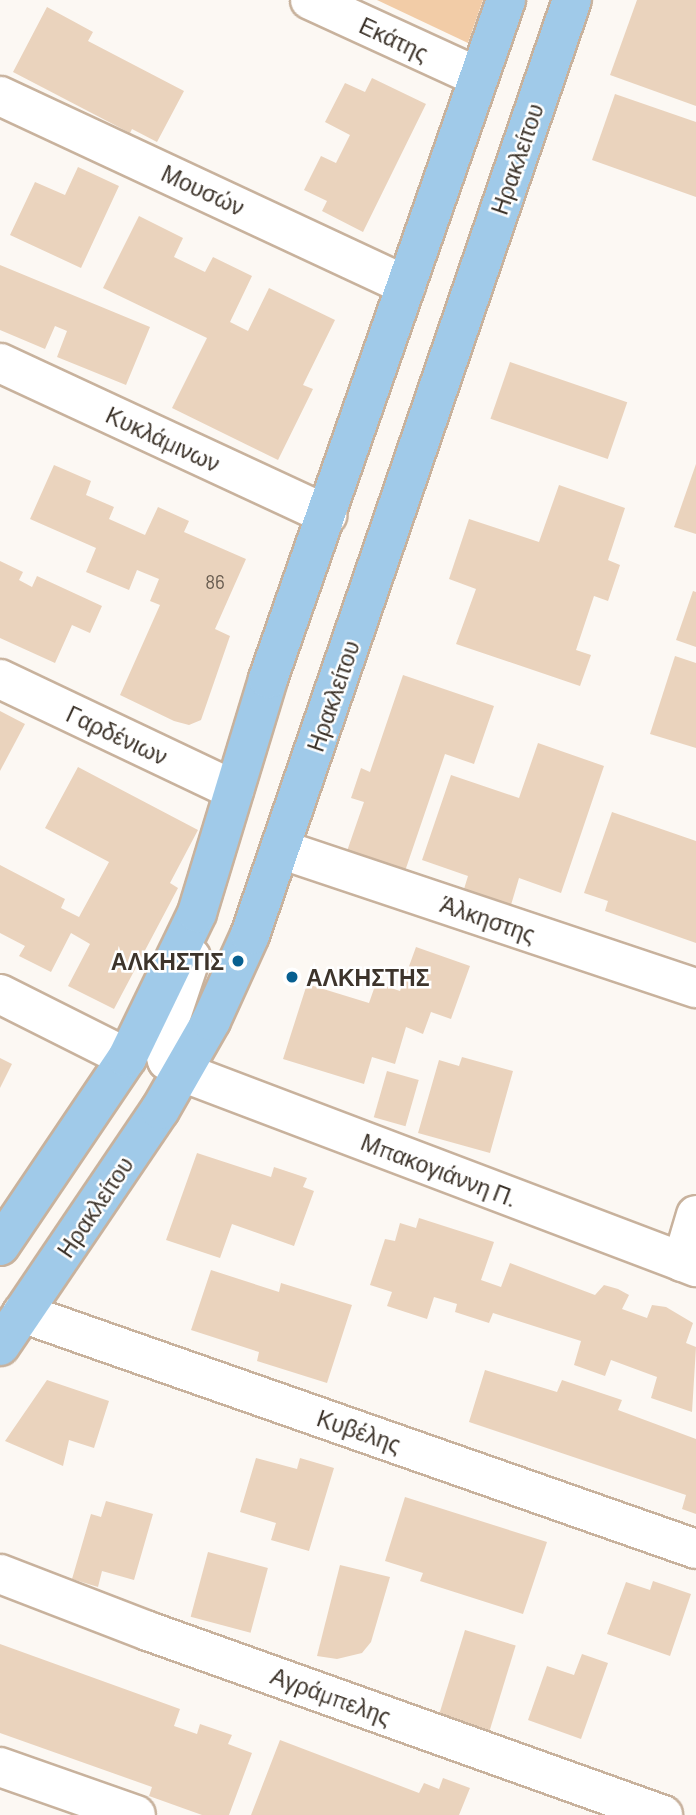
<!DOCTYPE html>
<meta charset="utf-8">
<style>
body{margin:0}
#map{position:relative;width:696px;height:1815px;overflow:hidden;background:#fcf8f3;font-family:Barlow,sans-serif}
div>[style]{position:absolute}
.green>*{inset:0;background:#f2cca7}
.building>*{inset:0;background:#ead3bd;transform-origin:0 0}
.roads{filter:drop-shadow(2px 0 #c8b29d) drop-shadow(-2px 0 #c8b29d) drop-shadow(0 2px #c8b29d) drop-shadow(0 -2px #c8b29d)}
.minor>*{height:38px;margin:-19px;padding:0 19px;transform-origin:19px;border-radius:19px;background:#fff}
.major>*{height:38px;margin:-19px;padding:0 19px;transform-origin:19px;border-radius:19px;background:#a0cae9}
.dots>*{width:19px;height:19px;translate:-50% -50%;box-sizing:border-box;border:4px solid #fff;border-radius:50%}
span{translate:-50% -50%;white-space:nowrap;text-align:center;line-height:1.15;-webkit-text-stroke:5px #fff;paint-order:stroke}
.number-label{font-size:19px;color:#685c50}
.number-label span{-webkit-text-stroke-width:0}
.street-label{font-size:23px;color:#3d342b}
.poi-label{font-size:23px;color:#3d342b;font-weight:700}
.right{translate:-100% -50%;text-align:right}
.left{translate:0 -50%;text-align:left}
</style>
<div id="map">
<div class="green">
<i style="clip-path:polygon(377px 0,483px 0,468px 43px)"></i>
</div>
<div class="building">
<i style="clip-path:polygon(637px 0,696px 0,696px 106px,610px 75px)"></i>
<i style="clip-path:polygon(47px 7px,93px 32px,88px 41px,184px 91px,157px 142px,132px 129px,130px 133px,13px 72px)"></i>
<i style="clip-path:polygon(372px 78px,426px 104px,363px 232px,322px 211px,327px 201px,304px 190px,321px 156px,336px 163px,350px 135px,325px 122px,345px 83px,365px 92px)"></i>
<i style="clip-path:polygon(615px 94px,696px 122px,696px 197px,592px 160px)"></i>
<i style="clip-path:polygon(78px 167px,119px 186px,81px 268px,10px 235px,35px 182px,65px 195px)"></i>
<i style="clip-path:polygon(139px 216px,183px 238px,174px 257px,205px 272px,213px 257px,252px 276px,230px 322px,248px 331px,269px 288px,335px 320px,303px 385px,313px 389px,278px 460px,172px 408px,207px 338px,103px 288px)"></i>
<i style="clip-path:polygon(0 265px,150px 327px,126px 385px,57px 357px,67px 331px,55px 326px,45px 349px,0 330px)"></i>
<i style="left:510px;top:362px;width:124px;height:60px;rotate:19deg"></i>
<i style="clip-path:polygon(696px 464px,696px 534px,674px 527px)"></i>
<i style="clip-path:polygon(54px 465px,91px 481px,86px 495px,114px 507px,109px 519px,145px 535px,158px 507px,189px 521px,184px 532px,246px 559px,215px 629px,230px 636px,201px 720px,189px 725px,174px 721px,120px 695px,160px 605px,150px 601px,159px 579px,137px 570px,129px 590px,86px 572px,96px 548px,30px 519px)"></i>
<i style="clip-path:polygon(559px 485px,625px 508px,608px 560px,620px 565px,608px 601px,594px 596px,576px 650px,591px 655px,580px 686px,456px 644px,476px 589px,449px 579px,469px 519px,539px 542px)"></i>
<i style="clip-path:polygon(0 561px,23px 572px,19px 580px,32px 587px,37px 576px,102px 606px,90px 633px,72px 625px,55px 663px,0 638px)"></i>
<i style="clip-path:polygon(693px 591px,696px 592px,696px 647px,676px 640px)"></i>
<i style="clip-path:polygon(675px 656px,696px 663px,696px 748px,650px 734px)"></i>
<i style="clip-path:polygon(403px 675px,494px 706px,474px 764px,445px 754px,404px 874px,346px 854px,364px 802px,351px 798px,361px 768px,370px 772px)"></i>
<i style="clip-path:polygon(0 711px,25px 724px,0 771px)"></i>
<i style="clip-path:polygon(538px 743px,604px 766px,561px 893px,519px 878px,511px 905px,464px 889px,468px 876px,422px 860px,451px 775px,519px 798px)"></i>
<i style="clip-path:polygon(78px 767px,198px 830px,170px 883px,178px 888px,114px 1009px,68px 986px,90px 944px,71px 933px,51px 972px,19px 956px,25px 946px,0 933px,0 865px,65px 899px,61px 908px,79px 917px,109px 862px,45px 828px)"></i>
<i style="clip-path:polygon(612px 812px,696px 841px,696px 943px,605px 911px,608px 901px,584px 893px)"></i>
<i style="clip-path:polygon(416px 947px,470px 966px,451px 1019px,431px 1012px,423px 1034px,406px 1027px,395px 1064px,372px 1057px,364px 1084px,283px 1059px,307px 984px,369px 1003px,376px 983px,400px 991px)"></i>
<i style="clip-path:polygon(462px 1057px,513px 1071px,490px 1153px,418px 1133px,439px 1060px,459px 1066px)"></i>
<i style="clip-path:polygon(0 1058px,12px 1064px,0 1088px)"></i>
<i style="left:387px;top:1071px;width:33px;height:48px;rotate:16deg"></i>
<i style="clip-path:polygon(197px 1153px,271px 1177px,274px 1167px,307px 1178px,303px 1187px,314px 1191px,294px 1246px,232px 1224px,220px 1258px,166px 1240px)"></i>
<i style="clip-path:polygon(419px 1218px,494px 1242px,481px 1280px,501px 1287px,510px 1263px,595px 1295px,604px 1285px,618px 1289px,629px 1295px,622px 1309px,647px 1318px,652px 1305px,666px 1307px,693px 1323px,686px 1343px,696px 1347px,692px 1412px,651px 1398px,657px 1377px,611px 1360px,605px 1376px,574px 1365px,581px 1341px,493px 1313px,489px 1323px,455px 1312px,457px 1304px,434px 1297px,427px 1319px,387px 1306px,392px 1292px,370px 1285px,385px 1239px,395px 1241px,400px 1223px,416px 1228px)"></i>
<i style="clip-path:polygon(211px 1270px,279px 1292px,281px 1283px,352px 1305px,327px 1383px,257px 1361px,259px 1352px,191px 1330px)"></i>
<i style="clip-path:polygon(485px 1370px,557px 1392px,562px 1380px,622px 1400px,618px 1410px,696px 1439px,696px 1514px,682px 1509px,686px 1495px,469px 1422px)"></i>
<i style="clip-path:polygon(47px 1380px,109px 1401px,94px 1448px,69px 1440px,63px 1466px,5px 1441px)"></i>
<i style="clip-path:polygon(256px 1458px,297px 1469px,300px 1458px,334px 1468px,309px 1551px,271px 1540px,276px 1523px,240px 1512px)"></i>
<i style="clip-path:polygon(405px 1497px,547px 1542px,523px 1614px,420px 1581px,423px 1573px,385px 1561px)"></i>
<i style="clip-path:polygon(106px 1501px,153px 1514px,134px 1580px,102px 1571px,98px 1587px,72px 1579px,91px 1514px,101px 1517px)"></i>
<i style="left:208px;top:1552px;width:62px;height:67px;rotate:15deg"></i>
<i style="clip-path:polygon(340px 1565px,390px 1577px,371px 1642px,362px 1653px,337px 1659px,317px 1656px)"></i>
<i style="clip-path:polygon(653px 1581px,691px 1594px,670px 1656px,607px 1634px,626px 1582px,650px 1590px)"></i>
<i style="left:465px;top:1630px;width:53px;height:89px;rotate:17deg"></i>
<i style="clip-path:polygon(0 1644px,180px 1709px,174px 1726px,197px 1734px,200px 1724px,232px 1735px,228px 1744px,252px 1753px,229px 1815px,202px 1815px,149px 1796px,152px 1787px,0 1733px)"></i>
<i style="clip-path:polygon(582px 1654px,608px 1663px,581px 1739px,528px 1720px,547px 1666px,574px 1675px)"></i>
<i style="clip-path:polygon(280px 1740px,419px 1793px,424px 1783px,439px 1789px,443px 1778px,470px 1788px,459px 1815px,251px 1815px)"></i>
</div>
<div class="roads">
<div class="minor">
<i style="left:310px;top:0;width:185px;rotate:24.6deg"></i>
<i style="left:0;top:96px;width:448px;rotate:25deg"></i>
<i style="left:0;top:363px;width:361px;rotate:24.9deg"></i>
<i style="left:0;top:679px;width:259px;rotate:25.4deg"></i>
<i style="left:280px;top:849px;width:439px;rotate:18.5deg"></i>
<i style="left:191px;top:957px;width:91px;rotate:108.6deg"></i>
<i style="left:162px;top:1043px;width:18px;rotate:74deg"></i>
<i style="left:167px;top:1060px;width:19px;rotate:39deg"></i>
<i style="left:182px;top:1072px;width:550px;rotate:20.78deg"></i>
<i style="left:0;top:994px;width:142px;rotate:26.7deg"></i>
<i style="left:682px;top:1262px;width:49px;rotate:-73.4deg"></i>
<i style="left:22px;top:1313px;width:714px;rotate:19.3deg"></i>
<i style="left:0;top:1574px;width:159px;rotate:21.1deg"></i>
<i style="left:148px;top:1631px;width:547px;rotate:19.66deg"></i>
<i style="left:0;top:1767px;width:144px;rotate:19.4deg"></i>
</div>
<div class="major">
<i style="left:0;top:1246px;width:227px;rotate:-56deg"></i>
<i style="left:127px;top:1058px;width:161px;rotate:-64.2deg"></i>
<i style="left:197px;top:913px;width:245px;rotate:-73.1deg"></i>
<i style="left:268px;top:679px;width:720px;rotate:-70.68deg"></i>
<i style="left:0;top:1346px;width:285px;rotate:-55.9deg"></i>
<i style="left:160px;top:1110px;width:103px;rotate:-60.2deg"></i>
<i style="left:211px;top:1021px;width:94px;rotate:-65.6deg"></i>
<i style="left:250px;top:935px;width:989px;rotate:-71deg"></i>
</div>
</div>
<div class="dots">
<i style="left:238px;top:961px;background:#075f90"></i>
<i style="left:292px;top:977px;background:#075f90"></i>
</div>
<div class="number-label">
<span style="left:215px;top:582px">86</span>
</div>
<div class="street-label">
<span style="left:394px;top:39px;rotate:25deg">Εκάτης</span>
<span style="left:517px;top:159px;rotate:-71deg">Ηρακλείτου</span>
<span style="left:203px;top:190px;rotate:25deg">Μουσών</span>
<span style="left:163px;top:439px;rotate:25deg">Κυκλάμινων</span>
<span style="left:333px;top:696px;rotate:-71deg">Ηρακλείτου</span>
<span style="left:117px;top:735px;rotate:25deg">Γαρδένιων</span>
<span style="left:488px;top:919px;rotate:19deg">Άλκηστης</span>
<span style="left:439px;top:1170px;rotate:21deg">Μπακογιάννη Π.</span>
<span style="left:95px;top:1207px;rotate:-56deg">Ηρακλείτου</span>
<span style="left:359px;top:1431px;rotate:19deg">Κυβέλης</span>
<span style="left:331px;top:1696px;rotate:20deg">Αγράμπελης</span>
</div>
<div class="poi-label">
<span class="right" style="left:224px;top:961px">ΑΛΚΗΣΤΙΣ</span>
<span class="left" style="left:306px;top:977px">ΑΛΚΗΣΤΗΣ</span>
</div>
</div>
